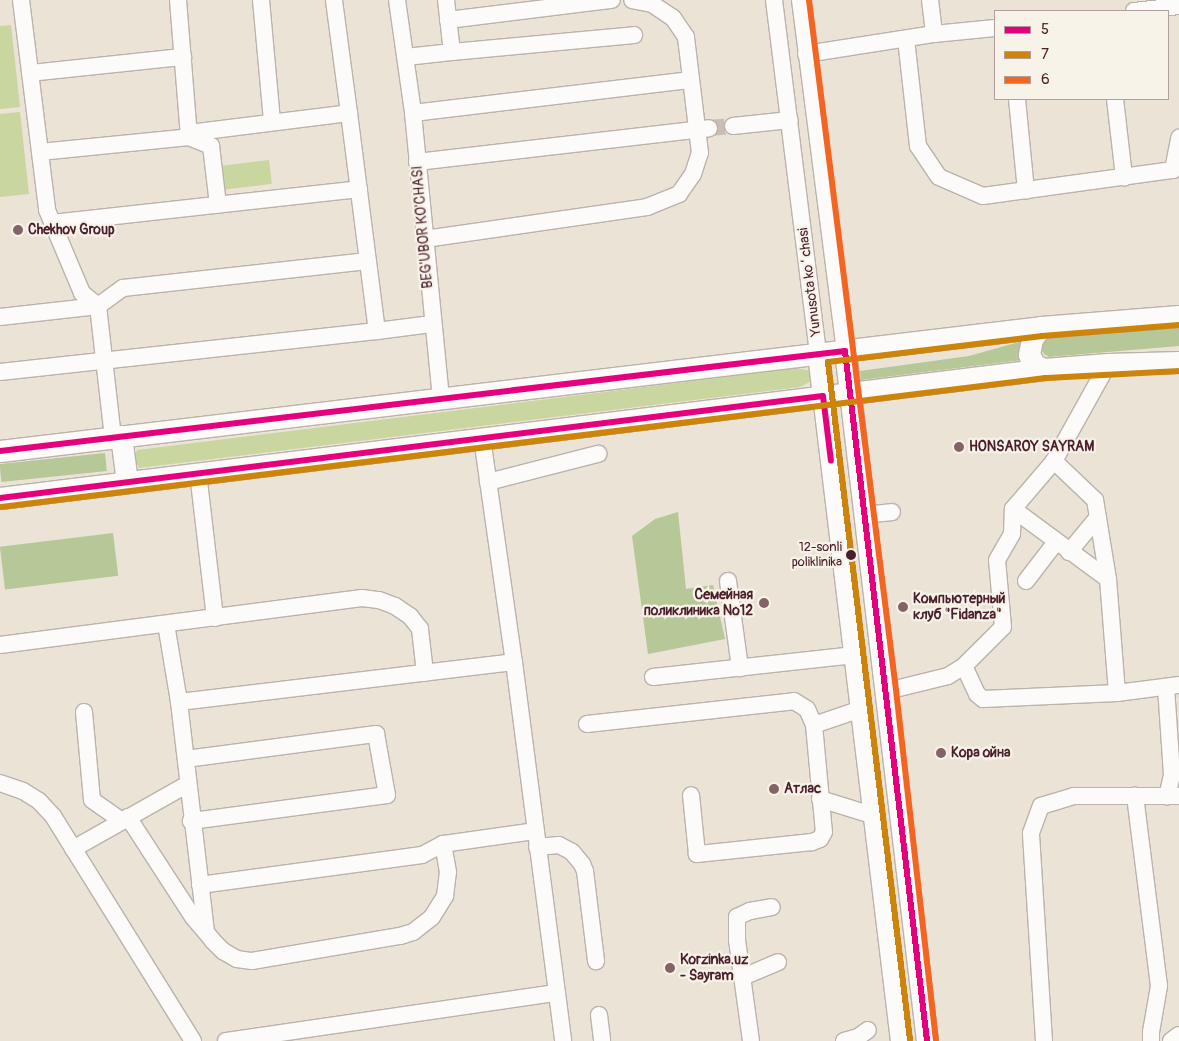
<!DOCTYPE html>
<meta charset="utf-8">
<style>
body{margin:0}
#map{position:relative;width:1179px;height:1041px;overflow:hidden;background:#ebe3d6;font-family:Pangolin,sans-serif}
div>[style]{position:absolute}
.green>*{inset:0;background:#c9d6a0;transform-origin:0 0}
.forest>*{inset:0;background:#b6c798;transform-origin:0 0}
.minor-tunnel>*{height:16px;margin-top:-8px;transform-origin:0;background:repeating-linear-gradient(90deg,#cbbcb4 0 16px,transparent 0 24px)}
.roads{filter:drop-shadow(1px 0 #bbb2ab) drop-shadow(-1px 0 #bbb2ab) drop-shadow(0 1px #bbb2ab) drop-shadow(0 -1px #bbb2ab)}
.minor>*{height:16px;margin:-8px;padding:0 8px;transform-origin:8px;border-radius:8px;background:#fcfbf9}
.major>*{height:21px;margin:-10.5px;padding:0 10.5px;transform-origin:10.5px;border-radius:10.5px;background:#fcfbf9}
.bus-1>*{height:6px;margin:-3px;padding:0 3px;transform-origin:3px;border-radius:3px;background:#e5007d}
.bus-2>*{height:6px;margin:-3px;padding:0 3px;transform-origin:3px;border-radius:3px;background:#cc840b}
.bus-3>*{height:6px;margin:-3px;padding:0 3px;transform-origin:3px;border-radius:3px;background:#f26522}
.dots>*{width:14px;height:14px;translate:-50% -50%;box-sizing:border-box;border:2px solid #f7f3e8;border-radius:50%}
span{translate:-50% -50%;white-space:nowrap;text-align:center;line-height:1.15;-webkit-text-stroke:4.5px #f7f3e8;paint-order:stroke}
.bus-label{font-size:13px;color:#4a1f2b}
.right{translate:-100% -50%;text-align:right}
.street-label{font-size:14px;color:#4a1f2b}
.poi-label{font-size:14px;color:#4a1f2b;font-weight:700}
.left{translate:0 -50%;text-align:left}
.legend{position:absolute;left:994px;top:10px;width:175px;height:90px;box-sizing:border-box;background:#f7f3e8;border:1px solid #b29e9c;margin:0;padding:6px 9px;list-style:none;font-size:15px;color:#4a1f2b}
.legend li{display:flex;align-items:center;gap:10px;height:25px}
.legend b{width:25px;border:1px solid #b29e9c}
</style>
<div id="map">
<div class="green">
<i style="clip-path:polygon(11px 25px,20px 107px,0 109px,0 26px)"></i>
<i style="clip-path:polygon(20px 112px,29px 194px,0 197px,0 114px)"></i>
<i style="left:269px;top:160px;width:24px;height:47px;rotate:83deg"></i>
<i style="clip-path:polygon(797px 368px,816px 372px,817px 378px,800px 387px,139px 468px,134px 459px,137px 450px)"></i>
</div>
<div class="forest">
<i style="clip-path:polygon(1179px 327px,1179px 346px,1049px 357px,1044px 354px,1040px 348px,1046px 337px)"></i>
<i style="clip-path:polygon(1022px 341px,1023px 360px,861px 380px,860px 371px,969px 356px)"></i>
<i style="left:105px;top:453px;width:18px;height:106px;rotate:84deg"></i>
<i style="clip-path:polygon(678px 512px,686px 589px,713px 585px,725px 639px,648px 654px,632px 536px,655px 519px)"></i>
<i style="left:113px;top:533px;width:43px;height:114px;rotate:83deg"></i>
</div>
<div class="minor-tunnel">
<i style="left:709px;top:128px;width:24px;rotate:-5deg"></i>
</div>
<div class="roads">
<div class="minor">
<i style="left:21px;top:0;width:212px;rotate:82.9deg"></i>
<i style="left:47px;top:210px;width:90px;rotate:67.1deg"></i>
<i style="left:82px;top:293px;width:21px;rotate:39deg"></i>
<i style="left:98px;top:306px;width:132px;rotate:83.5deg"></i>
<i style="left:178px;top:0;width:137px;rotate:85.4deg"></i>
<i style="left:189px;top:137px;width:24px;rotate:22deg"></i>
<i style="left:211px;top:146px;width:59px;rotate:83.2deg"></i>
<i style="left:261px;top:0;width:122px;rotate:84.8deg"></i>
<i style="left:397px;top:0;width:114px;rotate:81.9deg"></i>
<i style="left:413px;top:113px;width:286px;rotate:84.4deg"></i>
<i style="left:774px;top:0;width:357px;rotate:82.9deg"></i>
<i style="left:800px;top:0;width:354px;rotate:82.7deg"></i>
<i style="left:930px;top:0;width:34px;rotate:83deg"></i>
<i style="left:1134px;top:11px;width:45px;rotate:-6.3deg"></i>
<i style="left:448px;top:20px;width:165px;rotate:-7deg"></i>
<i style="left:906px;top:39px;width:108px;rotate:83.6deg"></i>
<i style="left:918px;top:146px;width:37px;rotate:56deg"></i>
<i style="left:939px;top:177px;width:48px;rotate:23.4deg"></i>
<i style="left:983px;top:196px;width:192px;rotate:-7.8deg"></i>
<i style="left:1173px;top:170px;width:33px;rotate:-79deg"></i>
<i style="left:452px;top:52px;width:183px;rotate:-5.3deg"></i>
<i style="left:806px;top:54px;width:130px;rotate:-8.9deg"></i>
<i style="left:934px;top:34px;width:61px;rotate:-5.6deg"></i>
<i style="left:406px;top:57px;width:46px;rotate:-6.2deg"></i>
<i style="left:452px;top:52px;width:52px;rotate:-96.6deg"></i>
<i style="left:30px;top:73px;width:154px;rotate:-6deg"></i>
<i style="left:1017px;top:99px;width:92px;rotate:84.4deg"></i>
<i style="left:1115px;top:99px;width:79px;rotate:83.4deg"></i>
<i style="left:349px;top:113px;width:220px;rotate:82.7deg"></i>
<i style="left:377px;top:331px;width:55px;rotate:-7.3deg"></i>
<i style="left:413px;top:113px;width:280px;rotate:-6.8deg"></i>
<i style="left:733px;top:126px;width:57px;rotate:-6deg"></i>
<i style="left:189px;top:133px;width:161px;rotate:-7.1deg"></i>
<i style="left:349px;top:113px;width:114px;rotate:-97.6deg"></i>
<i style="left:40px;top:152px;width:150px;rotate:-5.7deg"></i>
<i style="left:417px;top:162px;width:294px;rotate:-6.6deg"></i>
<i style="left:52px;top:223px;width:309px;rotate:-6.3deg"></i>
<i style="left:425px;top:239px;width:224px;rotate:-8.2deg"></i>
<i style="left:647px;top:207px;width:35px;rotate:-22deg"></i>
<i style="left:679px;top:194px;width:24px;rotate:-55deg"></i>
<i style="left:693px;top:174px;width:22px;rotate:-72deg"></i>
<i style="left:700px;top:153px;width:117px;rotate:-96.9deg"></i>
<i style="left:686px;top:37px;width:23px;rotate:-124deg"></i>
<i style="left:673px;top:18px;width:25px;rotate:-146deg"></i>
<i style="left:652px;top:4px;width:20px;rotate:-169deg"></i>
<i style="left:0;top:317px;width:99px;rotate:-6.4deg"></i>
<i style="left:98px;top:306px;width:31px;rotate:-36deg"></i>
<i style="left:123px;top:288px;width:246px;rotate:-6.3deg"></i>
<i style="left:0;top:372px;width:379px;rotate:-6.2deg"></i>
<i style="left:482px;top:438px;width:226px;rotate:81.9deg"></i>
<i style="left:514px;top:662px;width:382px;rotate:82.6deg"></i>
<i style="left:198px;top:473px;width:146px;rotate:83.3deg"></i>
<i style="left:488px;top:482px;width:114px;rotate:-14.3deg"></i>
<i style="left:1013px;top:509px;width:118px;rotate:36.4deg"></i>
<i style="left:864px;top:515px;width:28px;rotate:-6deg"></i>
<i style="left:1069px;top:552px;width:45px;rotate:-50.4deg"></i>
<i style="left:728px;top:581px;width:88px;rotate:82.1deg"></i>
<i style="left:1026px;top:581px;width:49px;rotate:-52.4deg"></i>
<i style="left:166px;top:624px;width:79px;rotate:80.5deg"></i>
<i style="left:179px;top:702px;width:337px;rotate:-6.8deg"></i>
<i style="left:0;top:645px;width:365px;rotate:-7.4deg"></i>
<i style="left:362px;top:598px;width:17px;rotate:7deg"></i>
<i style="left:379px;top:600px;width:17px;rotate:21deg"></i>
<i style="left:395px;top:606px;width:18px;rotate:34deg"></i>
<i style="left:410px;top:616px;width:16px;rotate:52deg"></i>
<i style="left:420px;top:629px;width:44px;rotate:83.5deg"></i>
<i style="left:964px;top:666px;width:31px;rotate:65deg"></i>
<i style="left:977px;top:694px;width:8px;rotate:40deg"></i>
<i style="left:983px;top:699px;width:134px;rotate:-2.6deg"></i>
<i style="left:1117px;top:693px;width:114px;rotate:-94.5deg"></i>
<i style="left:1108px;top:579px;width:80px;rotate:-99.3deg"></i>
<i style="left:1095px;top:500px;width:57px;rotate:-136.4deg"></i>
<i style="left:653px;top:677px;width:203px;rotate:-6.2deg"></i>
<i style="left:1166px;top:687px;width:88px;rotate:86.1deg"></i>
<i style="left:1172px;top:775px;width:22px;rotate:103deg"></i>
<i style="left:887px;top:691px;width:63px;rotate:-13.8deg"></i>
<i style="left:948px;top:676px;width:19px;rotate:-32deg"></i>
<i style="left:964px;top:666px;width:55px;rotate:-45deg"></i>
<i style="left:1003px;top:627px;width:67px;rotate:-95.1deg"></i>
<i style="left:997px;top:560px;width:30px;rotate:-60deg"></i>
<i style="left:1012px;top:534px;width:25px;rotate:-88deg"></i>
<i style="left:1013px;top:509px;width:63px;rotate:-49.5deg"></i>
<i style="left:1054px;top:461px;width:111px;rotate:-60.9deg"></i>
<i style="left:1117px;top:693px;width:63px;rotate:-7.4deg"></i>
<i style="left:179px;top:702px;width:231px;rotate:83.3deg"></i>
<i style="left:84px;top:712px;width:88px;rotate:84.8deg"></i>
<i style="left:92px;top:800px;width:37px;rotate:35deg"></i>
<i style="left:587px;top:724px;width:208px;rotate:-6.3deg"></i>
<i style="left:794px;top:701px;width:15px;rotate:32deg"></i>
<i style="left:807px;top:709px;width:17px;rotate:66deg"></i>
<i style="left:814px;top:725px;width:107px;rotate:84.7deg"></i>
<i style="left:824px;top:832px;width:8px;rotate:120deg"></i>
<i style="left:820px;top:839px;width:9px;rotate:159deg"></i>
<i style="left:812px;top:842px;width:116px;rotate:174deg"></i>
<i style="left:697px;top:854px;width:59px;rotate:-95.8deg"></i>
<i style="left:814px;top:725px;width:50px;rotate:-18.8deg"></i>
<i style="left:186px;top:759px;width:192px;rotate:-7.5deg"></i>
<i style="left:376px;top:734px;width:62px;rotate:79.8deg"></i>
<i style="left:387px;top:795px;width:198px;rotate:172.4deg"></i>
<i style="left:0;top:783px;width:24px;rotate:19deg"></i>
<i style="left:23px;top:791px;width:19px;rotate:32deg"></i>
<i style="left:39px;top:801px;width:21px;rotate:47deg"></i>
<i style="left:53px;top:816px;width:265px;rotate:58.1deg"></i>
<i style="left:820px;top:799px;width:58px;rotate:17.2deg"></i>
<i style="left:128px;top:817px;width:119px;rotate:57deg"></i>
<i style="left:193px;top:917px;width:30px;rotate:50deg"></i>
<i style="left:212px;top:940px;width:16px;rotate:45deg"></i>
<i style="left:223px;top:951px;width:16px;rotate:30deg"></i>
<i style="left:237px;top:959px;width:15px;rotate:8deg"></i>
<i style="left:252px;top:961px;width:150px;rotate:-9.6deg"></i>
<i style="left:400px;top:936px;width:14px;rotate:-17deg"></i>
<i style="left:413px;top:932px;width:24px;rotate:-38deg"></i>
<i style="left:432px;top:917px;width:25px;rotate:-58deg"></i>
<i style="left:445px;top:896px;width:24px;rotate:-83deg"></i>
<i style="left:448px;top:872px;width:28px;rotate:-100deg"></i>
<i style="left:537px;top:847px;width:22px;rotate:-5deg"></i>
<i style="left:559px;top:845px;width:15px;rotate:28deg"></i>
<i style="left:572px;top:852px;width:16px;rotate:50deg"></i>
<i style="left:582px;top:864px;width:8px;rotate:67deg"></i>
<i style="left:585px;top:871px;width:91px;rotate:83deg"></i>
<i style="left:73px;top:849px;width:132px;rotate:-29.5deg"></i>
<i style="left:200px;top:885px;width:224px;rotate:-7.7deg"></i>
<i style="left:422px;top:855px;width:24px;rotate:-28deg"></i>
<i style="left:443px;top:844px;width:93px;rotate:-8deg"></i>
<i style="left:743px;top:977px;width:38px;rotate:-23deg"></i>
<i style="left:599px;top:1015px;width:26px;rotate:83deg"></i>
<i style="left:226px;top:1041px;width:334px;rotate:-8.3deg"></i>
<i style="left:751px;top:1041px;width:102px;rotate:-97.9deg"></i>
<i style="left:737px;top:940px;width:23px;rotate:-90deg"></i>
<i style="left:737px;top:917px;width:14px;rotate:-25deg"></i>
<i style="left:750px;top:911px;width:22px;rotate:-10deg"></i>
<i style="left:844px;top:1041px;width:15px;rotate:-16deg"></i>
<i style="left:858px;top:1037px;width:12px;rotate:-35deg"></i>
<i style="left:1044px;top:1041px;width:208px;rotate:-93.6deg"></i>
<i style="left:1031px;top:833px;width:29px;rotate:-70deg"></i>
<i style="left:1041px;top:806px;width:34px;rotate:-17deg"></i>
<i style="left:1074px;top:796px;width:61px"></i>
<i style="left:1151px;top:1041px;width:9px;rotate:-90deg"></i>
<i style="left:1151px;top:1032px;width:47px;rotate:-80.1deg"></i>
<i style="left:1159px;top:986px;width:192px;rotate:-97.2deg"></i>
<i style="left:1135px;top:796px;width:44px"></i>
<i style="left:1171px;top:1041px;width:10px;rotate:-37deg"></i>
</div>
<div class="major">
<i style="left:1041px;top:327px;width:15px;rotate:127deg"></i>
<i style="left:1032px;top:339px;width:16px;rotate:101deg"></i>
<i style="left:1029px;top:355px;width:12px;rotate:59deg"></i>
<i style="left:1035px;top:365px;width:10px;rotate:24deg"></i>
<i style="left:845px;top:351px;width:695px;rotate:83.22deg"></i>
<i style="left:818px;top:354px;width:692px;rotate:83.11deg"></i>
<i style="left:121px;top:436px;width:46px;rotate:82.6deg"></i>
<i style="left:0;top:451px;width:1048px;rotate:-6.79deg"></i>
<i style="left:1041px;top:327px;width:138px;rotate:-4.6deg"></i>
<i style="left:0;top:498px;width:1052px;rotate:-7.04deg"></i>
<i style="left:1044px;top:369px;width:64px;rotate:-4.5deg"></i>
<i style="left:1108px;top:364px;width:71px;rotate:-1.6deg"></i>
</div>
</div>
<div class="bus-1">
<i style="left:0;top:451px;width:851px;rotate:-6.75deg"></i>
<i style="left:845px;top:351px;width:695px;rotate:83.22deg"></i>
<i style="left:0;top:498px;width:829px;rotate:-7.07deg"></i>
<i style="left:823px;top:396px;width:65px;rotate:83deg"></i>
</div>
<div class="bus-2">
<i style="left:1px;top:507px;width:1052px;rotate:-7.04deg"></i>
<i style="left:1045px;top:378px;width:134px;rotate:-3deg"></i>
<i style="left:910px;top:1040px;width:683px;rotate:-96.9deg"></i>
<i style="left:828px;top:362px;width:216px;rotate:-6.9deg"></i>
<i style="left:1042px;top:336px;width:137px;rotate:-4.6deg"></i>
</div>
<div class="bus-3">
<i style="left:809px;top:0;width:695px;rotate:82.81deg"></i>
<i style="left:896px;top:690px;width:352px;rotate:83.5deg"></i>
</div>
<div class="dots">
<i style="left:18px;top:230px;background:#826467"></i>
<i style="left:959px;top:447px;background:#826467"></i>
<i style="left:851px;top:555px;background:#4a1f2b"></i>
<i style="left:764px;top:603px;background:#826467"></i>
<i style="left:903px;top:607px;background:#826467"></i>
<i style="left:941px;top:753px;background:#826467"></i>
<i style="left:774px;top:789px;background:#826467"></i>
<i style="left:670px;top:968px;background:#826467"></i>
</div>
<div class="bus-label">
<span class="right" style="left:842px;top:555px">12-sonli<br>poliklinika</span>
</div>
<div class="street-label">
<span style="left:423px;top:227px;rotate:-95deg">BEG'UBOR KO'CHASI</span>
<span style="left:810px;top:282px;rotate:-97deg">Yunusota koʻchasi</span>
</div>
<div class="poi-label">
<span class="left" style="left:28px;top:230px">Chekhov Group</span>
<span class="left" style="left:969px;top:447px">HONSAROY SAYRAM</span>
<span class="right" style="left:753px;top:603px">Семейная<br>поликлиника №12</span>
<span class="left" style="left:913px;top:607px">Компьютерный<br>клуб "Fidanza"</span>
<span class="left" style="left:951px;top:753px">Кора ойна</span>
<span class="left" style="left:784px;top:789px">Атлас</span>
<span class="left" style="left:680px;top:968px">Korzinka.uz<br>- Sayram</span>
</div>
<ul class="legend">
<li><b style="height:6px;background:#e5007d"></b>5</li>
<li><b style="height:6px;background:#cc840b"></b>7</li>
<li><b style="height:6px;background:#f26522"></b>6</li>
</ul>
</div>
